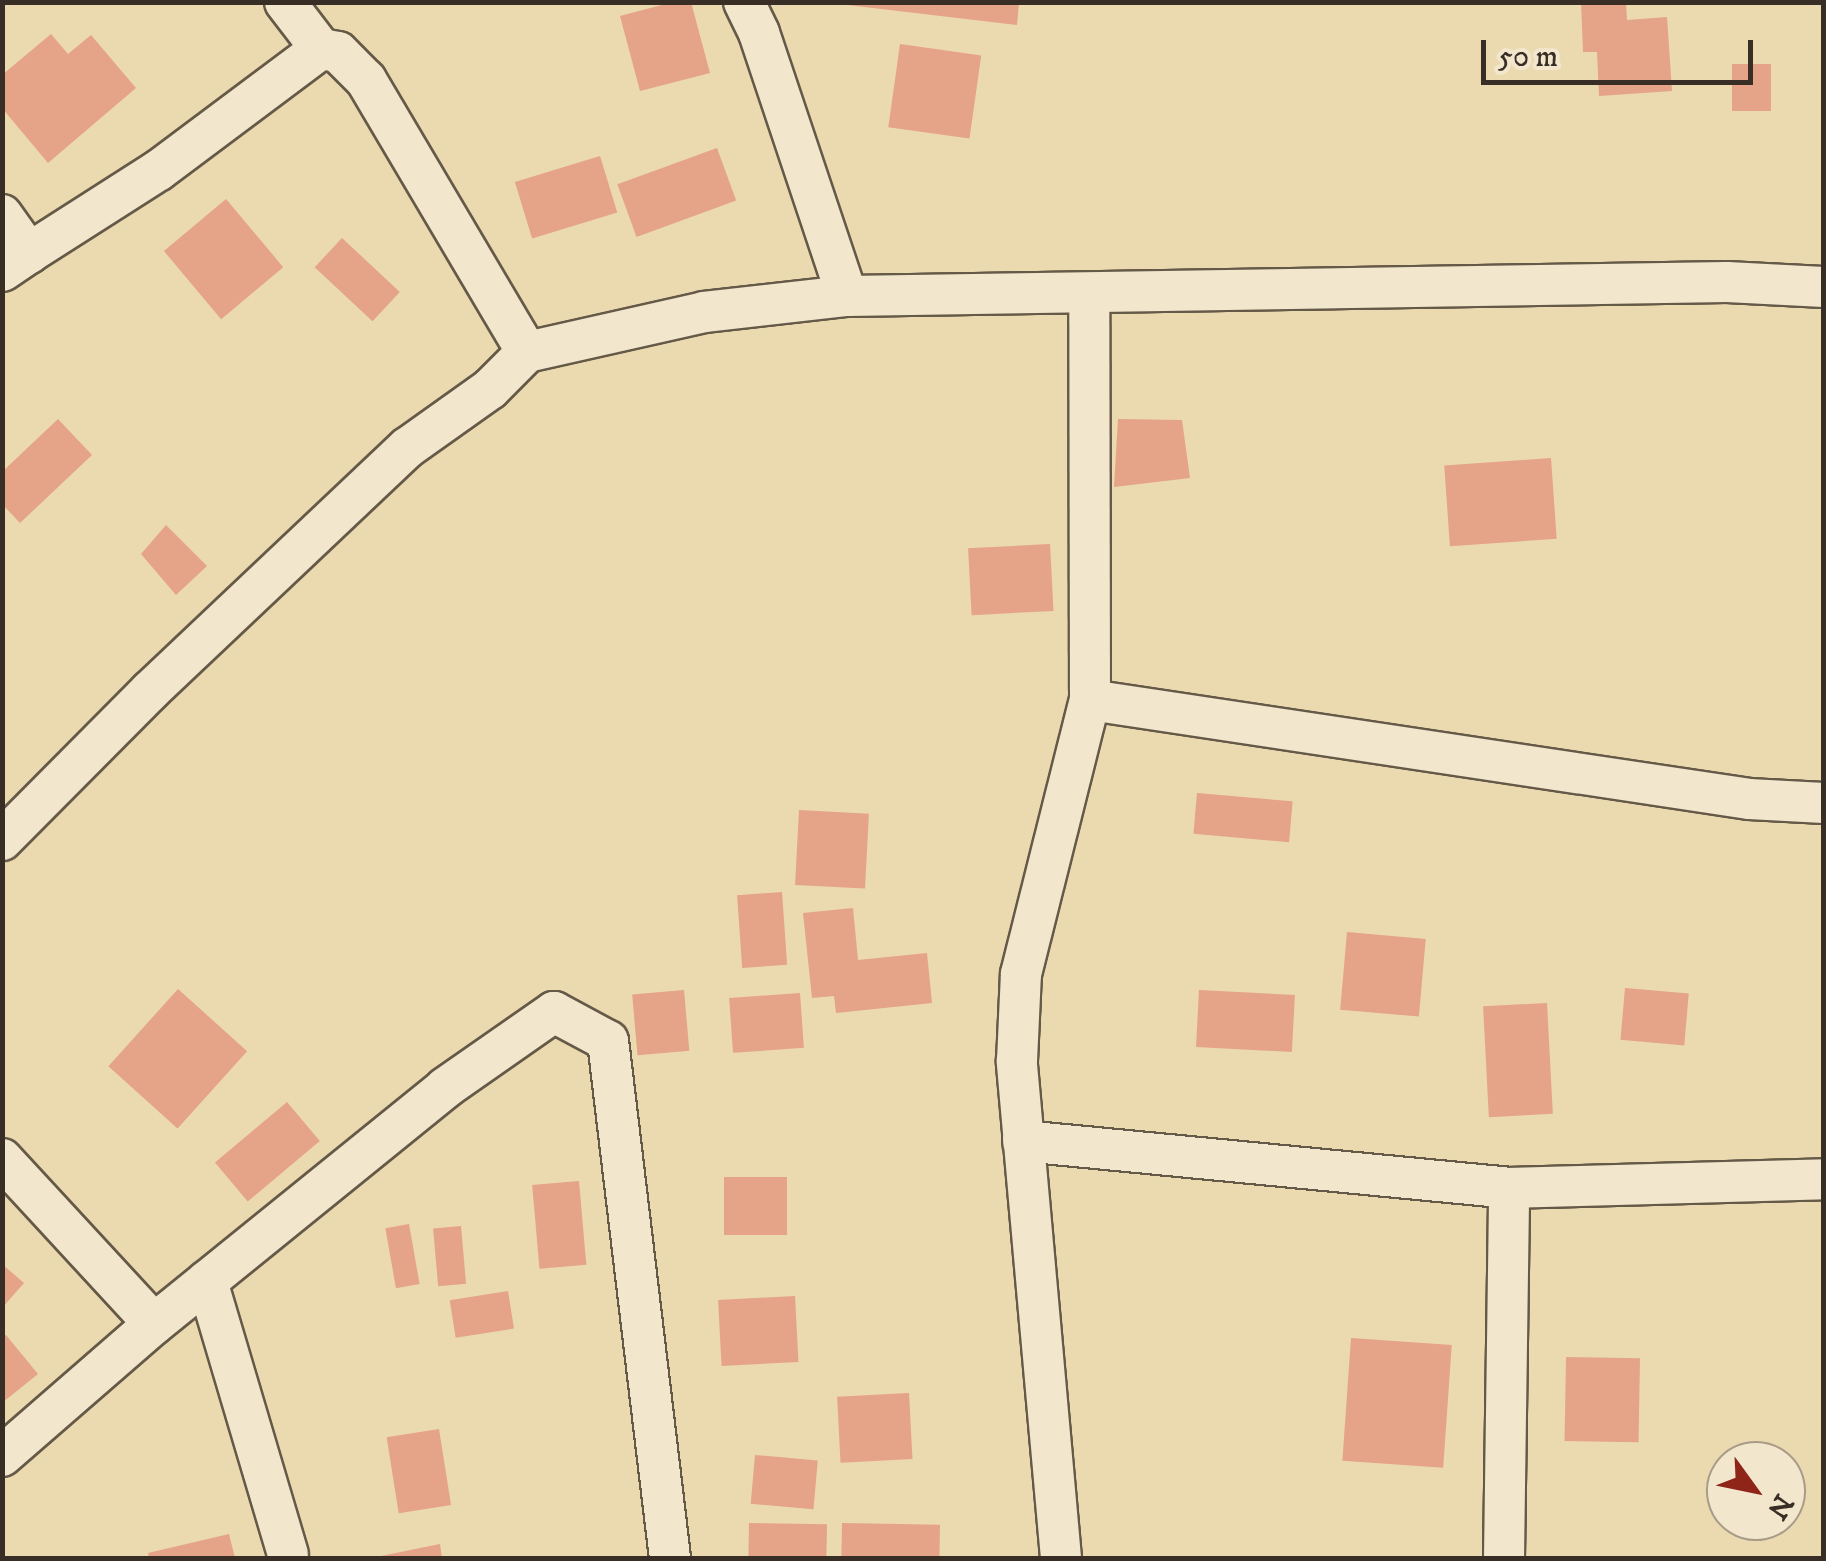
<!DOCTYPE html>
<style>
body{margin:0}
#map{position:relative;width:1826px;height:1561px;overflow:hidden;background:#ebd9b0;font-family:"IM FELL DW Pica",serif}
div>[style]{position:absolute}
.building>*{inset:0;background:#e5a387;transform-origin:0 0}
.roads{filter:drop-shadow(2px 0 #655948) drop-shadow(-2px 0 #655948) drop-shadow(0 2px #655948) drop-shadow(0 -2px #655948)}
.minor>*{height:40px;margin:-20px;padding:0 20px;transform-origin:20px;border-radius:20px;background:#f2e6cc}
span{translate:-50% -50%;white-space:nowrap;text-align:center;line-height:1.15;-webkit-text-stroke:8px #f2e6cc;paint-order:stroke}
.frame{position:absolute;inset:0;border:5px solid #382e25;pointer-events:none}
.north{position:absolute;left:1706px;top:1441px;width:100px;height:100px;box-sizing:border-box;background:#f2e6cc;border:2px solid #a89c89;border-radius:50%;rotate:123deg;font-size:28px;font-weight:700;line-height:40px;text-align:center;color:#382e25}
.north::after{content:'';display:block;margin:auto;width:35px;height:45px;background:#8f2418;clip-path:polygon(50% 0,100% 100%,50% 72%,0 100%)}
.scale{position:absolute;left:1481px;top:40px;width:272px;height:45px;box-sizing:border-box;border:5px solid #382e25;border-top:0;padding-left:12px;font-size:30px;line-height:35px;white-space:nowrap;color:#382e25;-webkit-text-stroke:8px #f2e6cc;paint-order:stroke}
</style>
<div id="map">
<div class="building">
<i style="clip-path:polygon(673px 2px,691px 2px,710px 73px,640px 91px,620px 16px)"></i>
<i style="clip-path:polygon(822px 2px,1019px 2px,1017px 25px)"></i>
<i style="clip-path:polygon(1581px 2px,1626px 2px,1627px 20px,1667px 17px,1672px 91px,1599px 96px,1597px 52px,1583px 52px)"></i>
<i style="clip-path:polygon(51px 34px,68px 54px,91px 35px,136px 88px,48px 163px,2px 108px,2px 75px)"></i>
<i style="left:900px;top:44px;width:82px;height:84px;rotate:8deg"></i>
<i style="left:1732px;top:64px;width:39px;height:47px"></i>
<i style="left:717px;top:148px;width:56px;height:106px;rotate:70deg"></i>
<i style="left:600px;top:156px;width:59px;height:89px;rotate:73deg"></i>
<i style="left:226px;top:199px;width:89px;height:81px;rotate:50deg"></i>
<i style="left:342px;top:238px;width:79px;height:40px;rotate:43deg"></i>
<i style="clip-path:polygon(58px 419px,92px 455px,20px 523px,2px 504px,2px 472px)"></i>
<i style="clip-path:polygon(1118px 419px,1182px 420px,1190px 478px,1114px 487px)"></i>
<i style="left:1551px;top:458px;width:81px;height:107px;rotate:86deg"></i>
<i style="clip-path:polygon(166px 525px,207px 566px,176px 595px,141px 554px)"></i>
<i style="left:1050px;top:544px;width:67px;height:82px;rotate:87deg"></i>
<i style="left:1197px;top:793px;width:96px;height:41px;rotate:5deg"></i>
<i style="left:799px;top:810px;width:70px;height:75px;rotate:3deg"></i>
<i style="left:782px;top:892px;width:73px;height:45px;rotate:86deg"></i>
<i style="clip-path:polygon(853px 908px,858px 960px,927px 953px,932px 1003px,836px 1013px,834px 996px,812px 998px,803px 913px)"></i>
<i style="left:1347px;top:932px;width:79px;height:78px;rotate:5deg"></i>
<i style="left:1625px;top:988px;width:64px;height:52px;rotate:5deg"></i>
<i style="left:178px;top:989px;width:93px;height:104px;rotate:42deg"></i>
<i style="left:684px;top:990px;width:61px;height:52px;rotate:85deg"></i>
<i style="left:1199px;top:990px;width:96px;height:57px;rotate:3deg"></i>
<i style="left:800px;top:993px;width:55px;height:71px;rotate:86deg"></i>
<i style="left:1547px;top:1003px;width:111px;height:64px;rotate:87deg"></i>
<i style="left:287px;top:1102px;width:51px;height:94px;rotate:50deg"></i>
<i style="left:724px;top:1177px;width:63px;height:58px"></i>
<i style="left:579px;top:1181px;width:84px;height:47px;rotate:85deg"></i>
<i style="left:409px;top:1224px;width:61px;height:24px;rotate:80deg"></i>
<i style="left:461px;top:1226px;width:58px;height:28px;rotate:85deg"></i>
<i style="clip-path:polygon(2px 1264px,24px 1283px,2px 1308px)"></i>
<i style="left:508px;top:1291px;width:38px;height:59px;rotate:81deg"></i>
<i style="left:795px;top:1296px;width:66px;height:77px;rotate:87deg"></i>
<i style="clip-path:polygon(6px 1335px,38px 1374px,2px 1403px,2px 1337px)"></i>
<i style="left:1351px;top:1338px;width:101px;height:123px;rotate:4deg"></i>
<i style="left:1566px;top:1357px;width:74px;height:84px;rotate:1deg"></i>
<i style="left:909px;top:1393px;width:66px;height:72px;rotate:87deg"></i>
<i style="left:439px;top:1429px;width:77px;height:53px;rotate:81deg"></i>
<i style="left:755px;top:1455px;width:63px;height:49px;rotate:5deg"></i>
<i style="left:749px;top:1523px;width:78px;height:34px;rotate:1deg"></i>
<i style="left:842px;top:1523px;width:98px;height:35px;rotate:1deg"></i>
<i style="clip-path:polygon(229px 1534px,235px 1558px,149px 1558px,148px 1553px)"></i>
<i style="clip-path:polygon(440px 1544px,442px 1558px,376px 1558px,376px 1557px)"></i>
</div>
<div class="roads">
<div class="minor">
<i style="left:285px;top:2px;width:59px;rotate:52.5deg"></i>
<i style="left:321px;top:49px;width:17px;rotate:10deg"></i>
<i style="left:338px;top:52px;width:40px;rotate:45deg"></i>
<i style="left:366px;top:80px;width:316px;rotate:59.4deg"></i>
<i style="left:744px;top:2px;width:34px;rotate:64deg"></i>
<i style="left:759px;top:33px;width:277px;rotate:71.5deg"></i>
<i style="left:2px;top:215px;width:47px;rotate:54.6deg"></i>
<i style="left:29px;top:253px;width:32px;rotate:146deg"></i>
<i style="left:29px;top:253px;width:154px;rotate:-32.6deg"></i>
<i style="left:159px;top:170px;width:202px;rotate:-36.8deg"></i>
<i style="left:1090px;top:700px;width:666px;rotate:8.54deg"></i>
<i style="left:1749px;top:799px;width:75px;rotate:3.1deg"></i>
<i style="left:2px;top:840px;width:210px;rotate:-45.2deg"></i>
<i style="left:150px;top:691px;width:354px;rotate:-43.4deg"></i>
<i style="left:407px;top:448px;width:102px;rotate:-35.4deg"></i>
<i style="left:490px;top:389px;width:52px;rotate:-45deg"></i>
<i style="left:527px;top:352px;width:181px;rotate:-12.7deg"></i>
<i style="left:704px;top:312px;width:144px;rotate:-6.4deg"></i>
<i style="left:847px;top:296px;width:880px;rotate:-0.91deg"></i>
<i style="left:1727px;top:282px;width:97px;rotate:3deg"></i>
<i style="left:1023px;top:1141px;width:488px;rotate:5.5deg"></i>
<i style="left:1509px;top:1188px;width:315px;rotate:-1.6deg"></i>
<i style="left:2px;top:1159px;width:224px;rotate:47.3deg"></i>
<i style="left:207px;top:1281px;width:285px;rotate:73.5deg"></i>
<i style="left:2px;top:1456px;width:201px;rotate:-41deg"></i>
<i style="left:154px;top:1324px;width:375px;rotate:-39deg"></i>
<i style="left:445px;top:1088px;width:133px;rotate:-34.9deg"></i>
<i style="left:554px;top:1012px;width:61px;rotate:28.2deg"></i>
<i style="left:608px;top:1041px;width:521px;rotate:83.16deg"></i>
<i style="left:1061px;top:1558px;width:499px;rotate:-95.1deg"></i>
<i style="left:1017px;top:1061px;width:87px;rotate:-87.4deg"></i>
<i style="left:1021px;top:974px;width:283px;rotate:-75.9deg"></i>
<i style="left:1090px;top:700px;width:405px;rotate:-90.1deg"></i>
<i style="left:1504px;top:1558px;width:370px;rotate:-89.2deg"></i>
</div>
</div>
<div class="frame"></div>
<div class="north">N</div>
<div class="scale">50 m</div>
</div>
